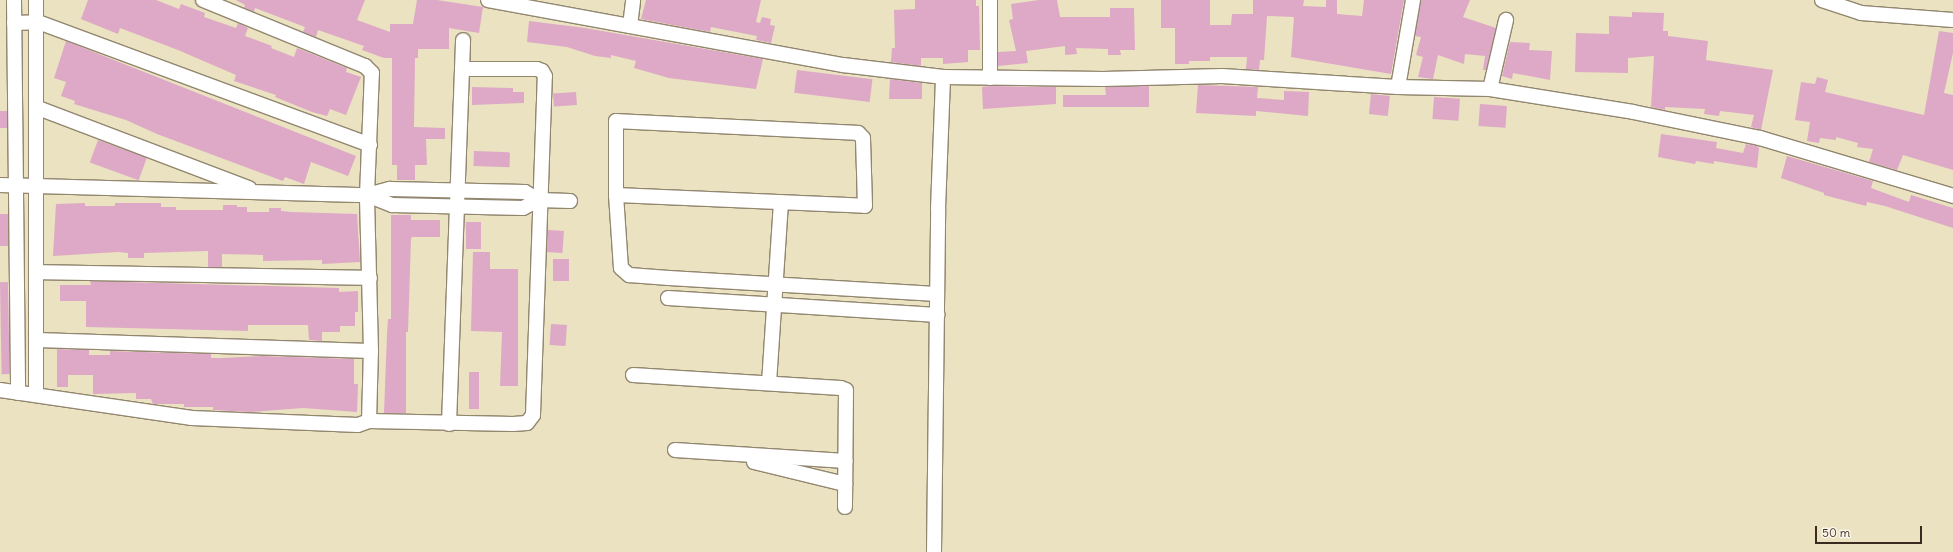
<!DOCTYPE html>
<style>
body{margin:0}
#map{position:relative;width:1953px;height:552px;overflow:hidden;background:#eae2c0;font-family:Delius,sans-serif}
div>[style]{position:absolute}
.building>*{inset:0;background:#dda9c6;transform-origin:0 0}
.roads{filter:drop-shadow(1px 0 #92866f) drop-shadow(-1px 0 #92866f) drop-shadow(0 1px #92866f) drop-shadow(0 -1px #92866f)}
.street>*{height:14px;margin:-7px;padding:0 7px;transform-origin:7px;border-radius:7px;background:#fff}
span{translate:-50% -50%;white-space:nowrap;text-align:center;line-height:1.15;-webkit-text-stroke:3px #fbf7ec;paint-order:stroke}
.scale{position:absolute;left:1815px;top:526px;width:107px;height:18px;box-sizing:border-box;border:2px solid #3b2a1e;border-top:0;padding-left:5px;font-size:12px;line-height:14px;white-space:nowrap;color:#3b2a1e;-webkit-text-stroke:3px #fbf7ec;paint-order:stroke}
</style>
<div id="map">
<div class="building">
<i style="clip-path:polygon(88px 0,156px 0,179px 9px,181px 4px,205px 13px,204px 17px,236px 28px,238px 23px,248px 28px,245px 36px,272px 46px,271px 48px,294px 57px,297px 48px,347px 68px,346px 72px,361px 77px,346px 115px,330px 109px,327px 116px,312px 112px,275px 97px,276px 95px,234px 81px,236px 75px,178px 50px,120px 28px,118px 34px,81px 19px)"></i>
<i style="clip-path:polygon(236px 0,365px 0,357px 20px,390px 32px,390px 24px,413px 24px,417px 0,437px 0,483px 7px,479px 33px,449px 28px,449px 49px,418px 49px,418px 58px,415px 58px,414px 127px,445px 128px,445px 139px,426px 139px,427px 165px,415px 165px,415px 180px,397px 180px,397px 165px,392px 165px,392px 58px,384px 58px,362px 50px,364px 46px,318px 30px,316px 37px,303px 32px,305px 27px,255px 8px,254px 12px,244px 8px,245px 5px)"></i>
<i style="clip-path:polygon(646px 0,761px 0,756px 22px,760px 23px,762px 17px,771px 19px,770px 25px,775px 26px,771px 43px,756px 40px,757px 36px,711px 27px,710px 32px,641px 19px)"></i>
<i style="clip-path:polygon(915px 0,976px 0,976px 6px,979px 6px,980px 50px,968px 50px,968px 62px,943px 64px,943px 58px,921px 58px,921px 66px,891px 62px,892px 48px,895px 48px,894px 10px,915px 9px)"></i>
<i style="clip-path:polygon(1039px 0,1057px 0,1060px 17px,1110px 17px,1110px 8px,1134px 8px,1135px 50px,1120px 50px,1121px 55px,1108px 55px,1108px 49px,1076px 48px,1077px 54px,1065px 55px,1065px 46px,1026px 51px,1028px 63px,998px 66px,998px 52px,1016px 51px,1009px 20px,1013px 19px,1011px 4px)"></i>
<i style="clip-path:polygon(1161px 0,1210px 0,1210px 25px,1231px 25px,1232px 14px,1253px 14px,1253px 0,1304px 0,1303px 6px,1326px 7px,1326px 0,1337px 0,1337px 14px,1362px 16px,1364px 0,1404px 0,1391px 74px,1291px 57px,1294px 17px,1267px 16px,1264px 60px,1260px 60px,1259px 70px,1246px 69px,1247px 57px,1210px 57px,1210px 61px,1189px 61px,1189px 64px,1175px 64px,1175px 28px,1161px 28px)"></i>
<i style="clip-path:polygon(1421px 0,1470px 0,1463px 17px,1496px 28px,1486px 70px,1483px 70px,1485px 56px,1465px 54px,1464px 64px,1438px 55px,1433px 79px,1418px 77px,1423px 57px,1416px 55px,1421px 37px,1415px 36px)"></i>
<i style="clip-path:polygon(1632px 12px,1664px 13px,1663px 31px,1668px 31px,1668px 36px,1708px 41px,1706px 60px,1773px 70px,1761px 130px,1751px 127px,1754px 115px,1720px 111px,1719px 116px,1704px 114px,1705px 109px,1665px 107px,1665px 110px,1651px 107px,1654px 56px,1628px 58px,1628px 73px,1575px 72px,1576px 33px,1609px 34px,1609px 16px,1632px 17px)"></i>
<i style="clip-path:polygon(529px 21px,585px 28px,763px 59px,756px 89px,669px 78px,634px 68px,636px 61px,611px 55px,611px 58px,595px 56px,567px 47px,527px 42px)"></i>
<i style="clip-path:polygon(1939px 31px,1953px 33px,1953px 53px,1944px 93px,1953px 95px,1953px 170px,1903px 155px,1897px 170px,1869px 162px,1873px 149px,1857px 147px,1858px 143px,1836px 137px,1836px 140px,1820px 138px,1819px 143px,1807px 141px,1810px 122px,1795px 120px,1801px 82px,1815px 84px,1817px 77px,1828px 80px,1825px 92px,1924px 115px)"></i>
<i style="clip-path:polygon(66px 41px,356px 156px,348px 176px,311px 162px,304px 184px,285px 177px,283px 181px,157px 134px,126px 120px,74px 104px,75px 101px,61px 96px,66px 82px,54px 78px)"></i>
<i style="clip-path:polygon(1510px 42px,1530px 43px,1529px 50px,1552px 51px,1550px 80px,1513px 73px,1512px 79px,1502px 76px)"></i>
<i style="left:797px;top:70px;width:76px;height:23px;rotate:7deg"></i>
<i style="clip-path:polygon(890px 79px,922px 83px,922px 99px,889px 99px)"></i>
<i style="clip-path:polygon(1198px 85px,1258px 87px,1257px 98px,1284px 100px,1284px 91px,1309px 92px,1308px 116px,1256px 111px,1256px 116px,1196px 113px)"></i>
<i style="clip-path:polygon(991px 86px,1056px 87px,1056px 104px,983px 109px,982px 87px)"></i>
<i style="clip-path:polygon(1149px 86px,1149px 107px,1063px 107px,1063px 95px,1106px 95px,1105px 87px)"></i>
<i style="clip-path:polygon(472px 87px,513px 88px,513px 92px,524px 92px,524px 103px,472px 105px)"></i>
<i style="left:576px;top:92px;width:13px;height:23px;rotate:86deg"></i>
<i style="left:1371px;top:94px;width:19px;height:20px;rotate:6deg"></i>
<i style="left:1434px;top:97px;width:26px;height:22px;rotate:4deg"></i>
<i style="left:1480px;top:104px;width:27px;height:22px;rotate:4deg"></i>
<i style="left:0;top:111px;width:7px;height:17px"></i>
<i style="clip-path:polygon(1661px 134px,1717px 142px,1716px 148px,1743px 153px,1746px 144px,1757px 146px,1759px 148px,1757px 168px,1714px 161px,1714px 164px,1696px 161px,1695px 164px,1658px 157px)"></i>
<i style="left:98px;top:140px;width:52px;height:24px;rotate:20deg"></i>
<i style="left:474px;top:151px;width:36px;height:15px;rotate:2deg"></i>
<i style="clip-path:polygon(1787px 156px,1873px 181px,1871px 188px,1909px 202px,1911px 195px,1953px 208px,1953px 228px,1885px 206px,1867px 202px,1866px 206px,1824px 195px,1824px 193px,1781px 178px)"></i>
<i style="clip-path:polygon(85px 203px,85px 206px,115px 206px,115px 203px,161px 203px,161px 207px,176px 207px,176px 210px,223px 210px,223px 205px,237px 205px,237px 207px,247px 207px,247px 212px,269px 212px,269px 208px,281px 208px,281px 211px,291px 212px,357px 214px,360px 262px,322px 264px,322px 260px,263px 261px,263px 255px,222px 254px,222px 267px,208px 267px,208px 251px,144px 253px,144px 258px,128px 258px,128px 253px,118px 252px,53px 256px,56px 204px)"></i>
<i style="left:0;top:214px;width:8px;height:32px"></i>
<i style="clip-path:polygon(391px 215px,411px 215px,411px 220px,440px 220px,440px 237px,412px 237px,411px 239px,408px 332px,406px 332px,406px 413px,384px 413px,387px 334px,388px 319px,391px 319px)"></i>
<i style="left:466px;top:222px;width:15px;height:27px"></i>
<i style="left:548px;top:230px;width:16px;height:22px;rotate:4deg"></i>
<i style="clip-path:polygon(473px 252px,490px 252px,490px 269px,518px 269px,518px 386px,500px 386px,502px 332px,471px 331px)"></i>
<i style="left:553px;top:259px;width:16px;height:22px"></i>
<i style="clip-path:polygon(90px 281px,339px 288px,339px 292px,358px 291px,358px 312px,355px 312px,355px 326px,340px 326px,340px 332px,322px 332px,322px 341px,309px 340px,308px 325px,248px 325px,248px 331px,86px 327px,86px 301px,60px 301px,60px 285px,91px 285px)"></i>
<i style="left:8px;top:282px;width:92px;height:8px;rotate:89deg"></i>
<i style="left:551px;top:324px;width:16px;height:21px;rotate:4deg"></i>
<i style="clip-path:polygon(57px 349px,89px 350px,89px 355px,110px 355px,110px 351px,211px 354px,211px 358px,222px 358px,262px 356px,354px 359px,354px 384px,358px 384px,357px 412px,303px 408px,250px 412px,213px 410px,213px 407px,184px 407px,184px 404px,153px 404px,151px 399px,136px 399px,136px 393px,93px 394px,93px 375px,68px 375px,68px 387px,57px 387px)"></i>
<i style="left:469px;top:372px;width:10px;height:37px"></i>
</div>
<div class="roads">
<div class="street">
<i style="left:14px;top:0;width:393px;rotate:89.4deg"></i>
<i style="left:488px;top:0;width:361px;rotate:10.4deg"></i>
<i style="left:843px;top:65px;width:101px;rotate:6.8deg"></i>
<i style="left:943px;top:77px;width:160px;rotate:0.7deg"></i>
<i style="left:1103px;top:79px;width:119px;rotate:-1.4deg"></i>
<i style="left:1222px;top:76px;width:176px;rotate:3.6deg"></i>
<i style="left:1398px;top:87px;width:92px;rotate:1.2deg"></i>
<i style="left:1490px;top:89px;width:145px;rotate:9.1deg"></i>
<i style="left:1633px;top:112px;width:130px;rotate:11.6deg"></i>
<i style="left:1760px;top:138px;width:202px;rotate:16.7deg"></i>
<i style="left:990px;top:0;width:78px;rotate:90deg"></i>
<i style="left:1822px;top:0;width:41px;rotate:18.4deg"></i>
<i style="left:1861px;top:13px;width:92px;rotate:4.4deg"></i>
<i style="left:14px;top:23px;width:24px;rotate:-2deg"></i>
<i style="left:38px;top:22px;width:354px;rotate:20.3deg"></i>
<i style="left:630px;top:26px;width:26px;rotate:-83deg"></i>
<i style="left:1398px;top:87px;width:88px;rotate:-80.2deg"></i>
<i style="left:1490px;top:89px;width:71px;rotate:-76.9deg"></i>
<i style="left:38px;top:108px;width:226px;rotate:20.8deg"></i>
<i style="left:0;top:185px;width:367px;rotate:1.6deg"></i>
<i style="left:367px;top:195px;width:24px;rotate:-15deg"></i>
<i style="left:390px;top:189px;width:135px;rotate:1.3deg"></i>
<i style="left:525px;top:192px;width:16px;rotate:30deg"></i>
<i style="left:539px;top:200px;width:31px;rotate:2deg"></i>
<i style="left:367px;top:195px;width:27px;rotate:22deg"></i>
<i style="left:392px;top:205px;width:131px;rotate:1.3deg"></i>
<i style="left:523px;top:208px;width:18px;rotate:-27deg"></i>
<i style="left:616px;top:195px;width:249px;rotate:2.5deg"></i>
<i style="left:865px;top:206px;width:68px;rotate:-91.7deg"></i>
<i style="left:863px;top:138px;width:7px;rotate:-135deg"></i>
<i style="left:858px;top:133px;width:242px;rotate:-177.2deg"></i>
<i style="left:616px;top:121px;width:74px;rotate:90deg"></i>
<i style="left:616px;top:195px;width:73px;rotate:86.1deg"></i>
<i style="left:621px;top:268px;width:11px;rotate:41deg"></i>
<i style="left:629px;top:275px;width:40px;rotate:4.3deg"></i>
<i style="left:669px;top:278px;width:268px;rotate:3.4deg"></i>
<i style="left:38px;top:272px;width:332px;rotate:1deg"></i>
<i style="left:668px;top:298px;width:270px;rotate:3.6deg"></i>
<i style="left:37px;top:340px;width:334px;rotate:1.9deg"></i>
<i style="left:633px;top:375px;width:208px;rotate:3.6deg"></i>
<i style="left:841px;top:388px;width:5px;rotate:22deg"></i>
<i style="left:846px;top:390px;width:117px;rotate:90.5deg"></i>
<i style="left:769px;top:383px;width:181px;rotate:-86.2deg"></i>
<i style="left:0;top:390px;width:194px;rotate:8.3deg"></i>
<i style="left:192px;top:418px;width:166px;rotate:2.4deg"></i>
<i style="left:358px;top:425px;width:12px;rotate:-20deg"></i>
<i style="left:369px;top:421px;width:70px;rotate:-88.4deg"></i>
<i style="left:371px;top:351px;width:156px;rotate:-91.5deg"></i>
<i style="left:367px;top:195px;width:122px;rotate:-87.7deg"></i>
<i style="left:372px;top:73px;width:10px;rotate:-135deg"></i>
<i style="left:365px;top:66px;width:175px;rotate:-157.8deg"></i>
<i style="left:36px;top:395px;width:395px;rotate:-90deg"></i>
<i style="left:369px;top:421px;width:144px;rotate:1.2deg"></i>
<i style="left:513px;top:424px;width:14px;rotate:-4deg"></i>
<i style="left:527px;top:423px;width:10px;rotate:-53deg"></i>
<i style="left:533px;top:415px;width:339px;rotate:-88deg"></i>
<i style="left:545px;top:76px;width:6px;rotate:-121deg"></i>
<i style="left:542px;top:71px;width:5px;rotate:-158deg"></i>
<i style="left:537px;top:69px;width:75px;rotate:180deg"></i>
<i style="left:449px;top:424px;width:384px;rotate:-87.9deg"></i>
<i style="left:675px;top:450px;width:171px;rotate:3.7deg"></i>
<i style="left:754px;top:462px;width:94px;rotate:13.6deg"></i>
<i style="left:934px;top:552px;width:343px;rotate:-89.3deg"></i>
<i style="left:938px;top:209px;width:132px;rotate:-87.8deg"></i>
</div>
</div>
<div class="scale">50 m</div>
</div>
